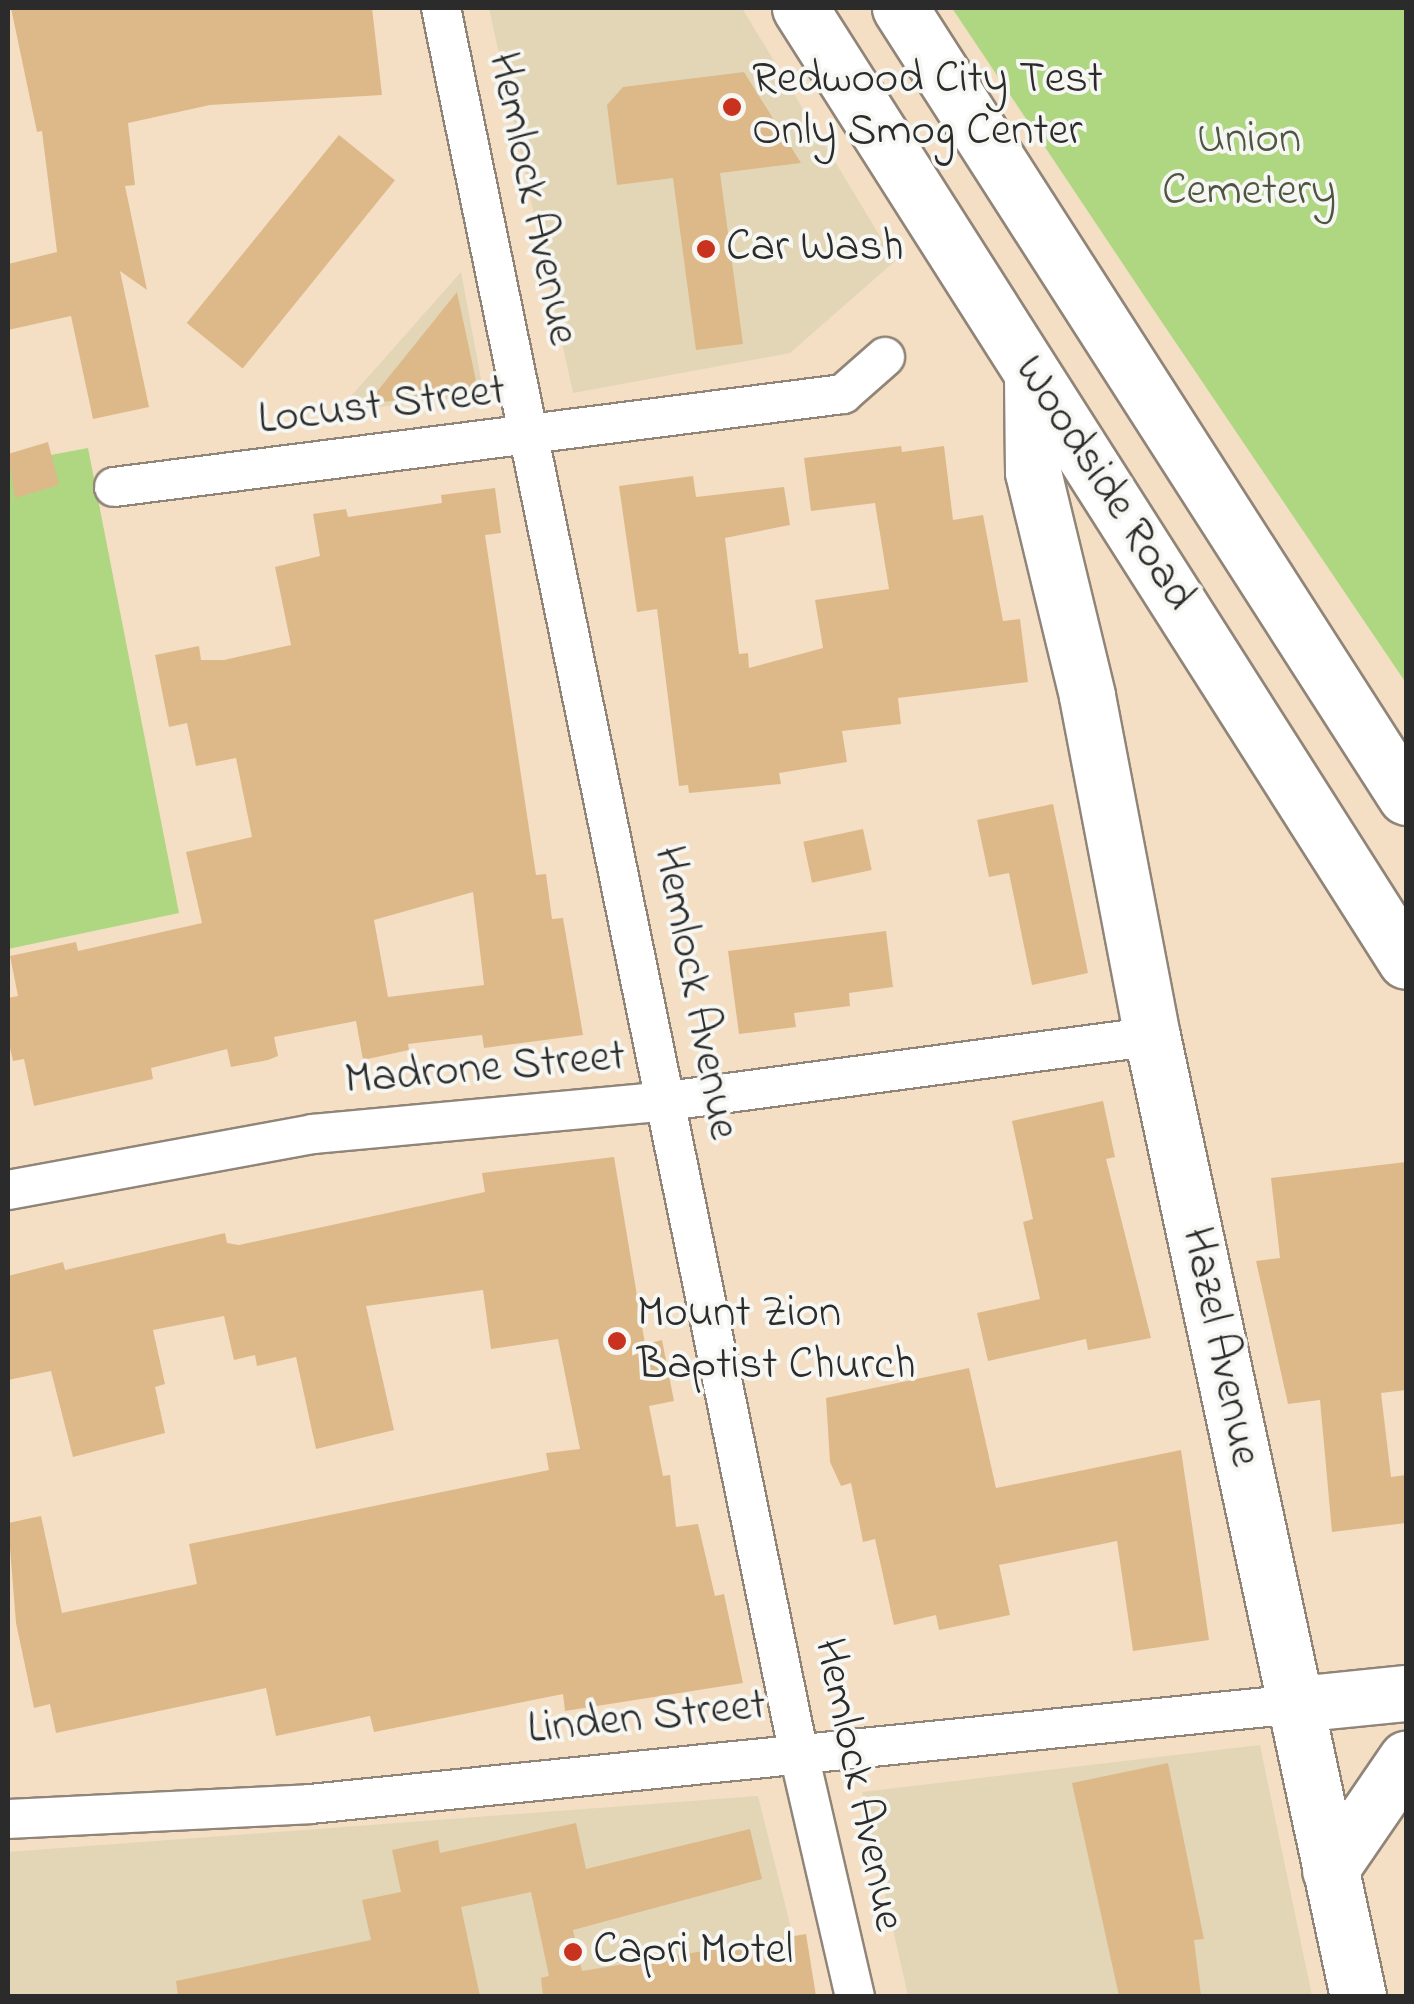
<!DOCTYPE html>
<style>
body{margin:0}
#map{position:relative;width:1414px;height:2004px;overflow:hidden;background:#f4dfc4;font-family:"Indie Flower",sans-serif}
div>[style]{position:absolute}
.built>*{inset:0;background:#e2d6b7}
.green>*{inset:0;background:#afd782}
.building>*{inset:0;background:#ddb98a;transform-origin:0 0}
.roads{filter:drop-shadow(2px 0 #908578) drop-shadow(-2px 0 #908578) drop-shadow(0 2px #908578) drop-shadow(0 -2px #908578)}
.street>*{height:38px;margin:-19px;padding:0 19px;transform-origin:19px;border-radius:19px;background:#fff}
.primary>*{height:55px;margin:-27.5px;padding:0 27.5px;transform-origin:27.5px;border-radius:27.5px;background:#fff}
.highway>*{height:55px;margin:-27.5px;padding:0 27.5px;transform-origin:27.5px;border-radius:27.5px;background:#fff}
.dots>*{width:28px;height:28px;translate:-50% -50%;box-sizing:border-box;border:5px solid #f6f6f2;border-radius:50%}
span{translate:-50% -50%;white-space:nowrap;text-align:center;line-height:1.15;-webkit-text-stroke:8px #f6f6f2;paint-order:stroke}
.poi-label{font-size:45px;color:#2b2b2b}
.left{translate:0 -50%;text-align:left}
.park-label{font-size:45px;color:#4c5641}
.street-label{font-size:45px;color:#2b2b2b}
.frame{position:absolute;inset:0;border:10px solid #2b2b2b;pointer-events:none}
</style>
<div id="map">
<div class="built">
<i style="clip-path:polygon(489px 8px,742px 8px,895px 261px,790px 353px,573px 393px)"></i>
<i style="clip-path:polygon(461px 272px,484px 395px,337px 412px)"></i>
<i style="clip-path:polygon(1260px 1745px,1312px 1996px,908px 1996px,862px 1792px)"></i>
<i style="clip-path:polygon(758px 1796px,808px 1996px,8px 1996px,8px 1852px)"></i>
</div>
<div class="green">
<i style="clip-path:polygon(952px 8px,1406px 8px,1406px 683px,1151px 306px)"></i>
<i style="clip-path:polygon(88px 448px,179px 913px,8px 949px,8px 463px)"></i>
</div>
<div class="building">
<i style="clip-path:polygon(11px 8px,372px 8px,382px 95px,210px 105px,128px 123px,135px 185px,125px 186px,147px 290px,120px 271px,149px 407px,93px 419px,71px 316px,8px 330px,8px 264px,57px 252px,42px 131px,37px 132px)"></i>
<i style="clip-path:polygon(744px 72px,801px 163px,720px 173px,743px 344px,696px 350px,673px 178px,617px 185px,607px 105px,623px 87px)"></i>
<i style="left:339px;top:135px;width:72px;height:242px;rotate:39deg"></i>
<i style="clip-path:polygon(457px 292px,478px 390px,367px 404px)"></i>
<i style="clip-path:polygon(48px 442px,59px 485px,15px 498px,8px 454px)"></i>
<i style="clip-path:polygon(901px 446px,902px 452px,944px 446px,953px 520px,983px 515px,1003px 621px,1020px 619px,1028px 682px,898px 698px,901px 724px,842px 731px,847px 762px,779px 773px,781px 784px,689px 793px,688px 785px,679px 786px,657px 609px,637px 612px,619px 486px,693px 476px,696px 497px,784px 487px,790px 525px,725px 538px,739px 654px,748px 653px,749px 668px,823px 648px,815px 600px,889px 589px,875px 503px,811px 511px,804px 458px)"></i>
<i style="clip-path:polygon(evenodd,495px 488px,501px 533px,485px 535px,536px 875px,546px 874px,552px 919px,563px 918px,583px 1035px,484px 1048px,482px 1035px,408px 1044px,409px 1050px,363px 1060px,356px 1021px,274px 1037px,278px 1056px,268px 1060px,231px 1067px,227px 1049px,151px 1068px,153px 1079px,34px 1106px,24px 1059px,13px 1061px,8px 1039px,8px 998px,18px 996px,10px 956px,76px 942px,78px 951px,202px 923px,186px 852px,252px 837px,236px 758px,196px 766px,187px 723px,169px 727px,155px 655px,199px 646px,201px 660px,224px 660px,291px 645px,275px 567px,320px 556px,313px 514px,346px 509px,348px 517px,442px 503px,441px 495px,495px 488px,473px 892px,484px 985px,388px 997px,374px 920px,473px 892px)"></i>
<i style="clip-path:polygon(1053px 804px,1088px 973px,1032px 985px,1009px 873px,989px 877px,977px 820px)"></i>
<i style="left:863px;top:829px;width:42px;height:61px;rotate:78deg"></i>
<i style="clip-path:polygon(886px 931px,893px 987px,849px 993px,850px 1006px,794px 1013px,796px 1027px,739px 1034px,728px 951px)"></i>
<i style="clip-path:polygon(1103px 1101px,1115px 1157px,1106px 1159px,1151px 1338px,1088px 1350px,1086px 1339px,988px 1361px,977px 1313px,1040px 1299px,1023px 1222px,1033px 1219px,1012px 1121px)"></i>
<i style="clip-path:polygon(614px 1157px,645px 1344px,662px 1340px,674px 1401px,649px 1406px,663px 1476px,670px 1475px,676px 1527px,698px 1524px,715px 1596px,724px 1594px,743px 1683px,565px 1711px,563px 1694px,374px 1732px,370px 1716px,276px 1736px,266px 1688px,56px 1733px,50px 1704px,34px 1708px,16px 1623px,8px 1523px,41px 1516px,62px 1613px,197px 1584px,189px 1544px,549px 1470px,546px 1453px,580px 1449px,558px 1339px,491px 1349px,483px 1290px,366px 1306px,394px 1430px,316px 1449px,296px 1357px,257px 1366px,255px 1355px,234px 1360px,224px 1316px,153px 1330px,165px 1384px,155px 1387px,165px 1433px,73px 1457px,51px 1371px,8px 1380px,8px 1276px,63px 1262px,65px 1270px,225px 1233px,227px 1243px,239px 1245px,485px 1192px,482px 1173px)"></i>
<i style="clip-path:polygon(1406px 1162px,1406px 1390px,1381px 1393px,1391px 1477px,1406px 1475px,1406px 1523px,1332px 1532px,1320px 1400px,1288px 1404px,1256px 1261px,1280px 1258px,1271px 1178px)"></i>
<i style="clip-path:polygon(969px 1368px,996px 1488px,1181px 1450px,1209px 1640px,1133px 1651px,1117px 1541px,999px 1565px,1010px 1615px,939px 1630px,936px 1615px,894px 1625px,875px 1539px,863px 1542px,851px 1483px,841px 1486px,830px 1462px,826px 1398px)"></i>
<i style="clip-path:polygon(1168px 1763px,1204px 1939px,1194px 1940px,1201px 1996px,1119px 1996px,1072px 1783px)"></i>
<i style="clip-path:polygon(576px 1823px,586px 1869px,750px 1829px,762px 1879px,573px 1930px,582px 1971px,806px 1934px,816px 1996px,543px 1996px,541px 1978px,549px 1976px,531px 1892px,461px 1907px,480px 1996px,178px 1996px,176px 1981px,371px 1940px,362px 1900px,401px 1892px,392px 1850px,438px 1840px,440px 1853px)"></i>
</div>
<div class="roads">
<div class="street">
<i style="left:441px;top:8px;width:1778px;rotate:78.42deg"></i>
<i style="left:798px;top:1750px;width:253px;rotate:77deg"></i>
<i style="left:114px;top:487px;width:735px;rotate:-7.27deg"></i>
<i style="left:843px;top:394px;width:56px;rotate:-41.4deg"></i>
<i style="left:8px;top:1190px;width:310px;rotate:-10.4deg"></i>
<i style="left:313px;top:1134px;width:357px;rotate:-5.3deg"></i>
<i style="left:668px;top:1101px;width:488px;rotate:-7.6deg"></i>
<i style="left:8px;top:1819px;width:302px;rotate:-2.8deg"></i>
<i style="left:310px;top:1804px;width:992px;rotate:-5.79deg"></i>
</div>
<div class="primary">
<i style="left:1087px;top:696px;width:346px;rotate:79.2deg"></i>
<i style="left:1152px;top:1036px;width:982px;rotate:77.89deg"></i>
</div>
<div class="highway">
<i style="left:800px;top:8px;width:1129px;rotate:57.55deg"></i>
<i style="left:900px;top:8px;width:937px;rotate:57.33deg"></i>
<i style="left:1032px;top:376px;width:96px;rotate:89.4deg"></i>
<i style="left:1033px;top:472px;width:230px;rotate:76.4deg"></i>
<i style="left:1297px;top:1704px;width:110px;rotate:-5.8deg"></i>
<i style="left:1330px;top:1870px;width:135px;rotate:-55.6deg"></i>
</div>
</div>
<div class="dots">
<i style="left:732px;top:107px;background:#c8321e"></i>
<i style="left:706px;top:249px;background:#c8321e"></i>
<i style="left:617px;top:1341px;background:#c8321e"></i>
<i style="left:573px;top:1952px;background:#c8321e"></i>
</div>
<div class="poi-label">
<span class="left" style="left:752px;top:107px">Redwood City Test<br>Only Smog Center</span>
<span class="left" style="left:726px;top:249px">Car Wash</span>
<span class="left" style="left:637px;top:1341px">Mount Zion<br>Baptist Church</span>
<span class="left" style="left:593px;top:1952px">Capri Motel</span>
</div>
<div class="park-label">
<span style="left:1249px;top:167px">Union<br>Cemetery</span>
</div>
<div class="street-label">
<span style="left:531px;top:199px;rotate:78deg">Hemlock Avenue</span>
<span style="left:382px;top:407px;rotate:-7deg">Locust Street</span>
<span style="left:1103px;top:484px;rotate:57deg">Woodside Road</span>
<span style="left:694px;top:993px;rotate:79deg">Hemlock Avenue</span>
<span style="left:485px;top:1070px;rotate:-5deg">Madrone Street</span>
<span style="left:1219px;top:1347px;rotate:78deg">Hazel Avenue</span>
<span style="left:647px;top:1719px;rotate:-6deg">Linden Street</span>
<span style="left:857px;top:1785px;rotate:78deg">Hemlock Avenue</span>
</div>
<div class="frame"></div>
</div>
